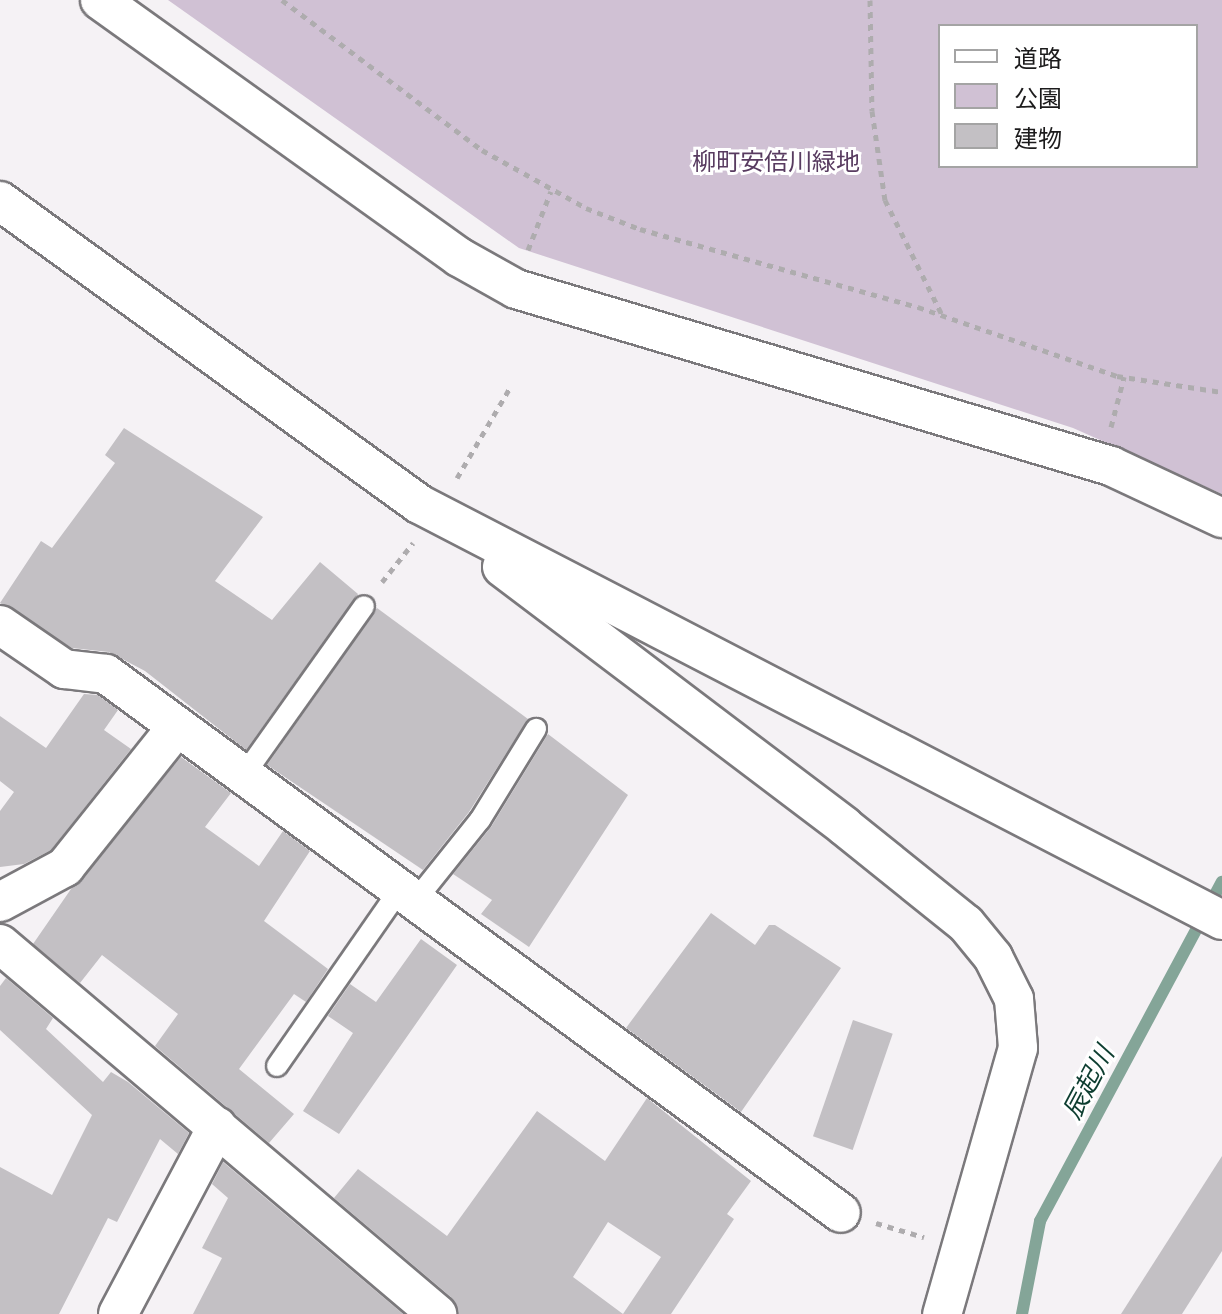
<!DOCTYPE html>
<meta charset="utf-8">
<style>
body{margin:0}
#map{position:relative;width:1222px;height:1314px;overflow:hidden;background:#f5f2f5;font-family:"DM Sans","Noto Sans JP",sans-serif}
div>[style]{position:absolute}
.green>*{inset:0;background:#d0c1d4}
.stream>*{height:12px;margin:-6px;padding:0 6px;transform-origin:6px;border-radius:6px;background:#84a598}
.building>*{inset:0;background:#c3c0c4;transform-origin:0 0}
.path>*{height:5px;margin-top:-2.5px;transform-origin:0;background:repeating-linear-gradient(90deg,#aeacae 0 6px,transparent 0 12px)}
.roads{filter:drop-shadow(2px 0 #7b797c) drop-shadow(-2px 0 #7b797c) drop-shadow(0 2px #7b797c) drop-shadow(0 -2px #7b797c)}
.lane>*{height:20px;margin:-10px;padding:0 10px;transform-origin:10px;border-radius:10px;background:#fff}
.street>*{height:38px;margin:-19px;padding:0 19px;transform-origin:19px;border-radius:19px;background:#fff}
span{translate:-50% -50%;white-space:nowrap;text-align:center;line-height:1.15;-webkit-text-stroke:6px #fff;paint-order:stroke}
.park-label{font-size:24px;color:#583b60}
.water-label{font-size:26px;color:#0d3d30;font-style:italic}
.legend{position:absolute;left:938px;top:24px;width:260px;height:144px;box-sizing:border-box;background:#fff;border:2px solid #a4a4a4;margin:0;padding:10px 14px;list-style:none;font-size:24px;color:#1c1b1c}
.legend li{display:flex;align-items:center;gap:16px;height:40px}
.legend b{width:40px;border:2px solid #a4a4a4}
</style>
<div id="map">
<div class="green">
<i style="clip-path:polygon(evenodd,168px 0,1222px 0,1222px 494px,1073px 428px,519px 248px,168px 0,940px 26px,1196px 26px,1196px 166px,940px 166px,940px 26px)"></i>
</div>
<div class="stream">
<i style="left:1022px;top:1314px;width:95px;rotate:-79deg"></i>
<i style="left:1040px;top:1221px;width:385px;rotate:-61.8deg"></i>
</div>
<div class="building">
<i style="clip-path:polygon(124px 428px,263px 517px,215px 581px,272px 620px,320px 562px,358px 594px,246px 750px,145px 671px,109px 652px,72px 648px,0 603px,41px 541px,52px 548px,115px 463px,105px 455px)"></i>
<i style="clip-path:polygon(377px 608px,528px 719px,469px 812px,423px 870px,267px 765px)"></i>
<i style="clip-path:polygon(84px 694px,98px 695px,118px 710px,104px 730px,131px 749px,51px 850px,24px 864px,0 867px,0 811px,14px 792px,0 781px,0 716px,46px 748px)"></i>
<i style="clip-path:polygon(548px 734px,628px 795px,529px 947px,481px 914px,492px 900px,453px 874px,491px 827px)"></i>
<i style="clip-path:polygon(181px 757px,231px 793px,205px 827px,259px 866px,283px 831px,310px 851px,264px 921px,328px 969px,306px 1002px,294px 994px,239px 1069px,294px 1114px,269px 1143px,155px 1046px,178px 1014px,102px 955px,80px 983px,33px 944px,71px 889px)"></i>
<i style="clip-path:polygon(711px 913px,755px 945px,769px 925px,775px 925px,841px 968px,741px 1112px,626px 1028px)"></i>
<i style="clip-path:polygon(421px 939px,457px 965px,339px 1134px,303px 1111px,353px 1033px,328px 1016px,350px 984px,376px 1002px)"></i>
<i style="clip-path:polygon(6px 978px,53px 1018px,46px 1029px,103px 1082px,111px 1072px,128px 1082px,189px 1133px,178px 1154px,160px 1139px,117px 1222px,108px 1218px,59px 1314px,0 1314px,0 1167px,52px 1195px,92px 1115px,0 1030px,0 986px)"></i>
<i style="left:853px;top:1020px;width:42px;height:123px;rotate:19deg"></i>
<i style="clip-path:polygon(evenodd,647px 1098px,751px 1181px,727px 1214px,734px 1219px,671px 1314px,458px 1314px,451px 1297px,334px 1198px,358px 1169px,447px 1236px,537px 1111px,605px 1161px,647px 1098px,608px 1222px,661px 1257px,623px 1314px,573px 1277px,608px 1222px)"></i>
<i style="clip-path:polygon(1222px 1156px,1222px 1251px,1182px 1314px,1121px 1314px)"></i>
<i style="clip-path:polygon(223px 1162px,403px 1314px,193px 1314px,222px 1258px,202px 1248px,228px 1198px,212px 1184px)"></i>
</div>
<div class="path">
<i style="left:282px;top:0;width:250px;rotate:36.9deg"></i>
<i style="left:482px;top:150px;width:119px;rotate:29.1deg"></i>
<i style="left:586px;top:208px;width:58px;rotate:21.3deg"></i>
<i style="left:640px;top:229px;width:289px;rotate:15.7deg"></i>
<i style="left:918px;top:307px;width:211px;rotate:19.1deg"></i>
<i style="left:1117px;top:376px;width:106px;rotate:8.7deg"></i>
<i style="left:870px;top:0;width:111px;rotate:89deg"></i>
<i style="left:872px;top:111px;width:90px;rotate:81.7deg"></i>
<i style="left:885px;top:200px;width:128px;rotate:63.6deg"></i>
<i style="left:528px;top:250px;width:63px;rotate:-68.7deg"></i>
<i style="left:1111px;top:427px;width:52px;rotate:-75.4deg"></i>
<i style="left:457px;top:478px;width:107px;rotate:-59.6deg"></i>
<i style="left:382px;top:582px;width:50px;rotate:-51.5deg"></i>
<i style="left:876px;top:1223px;width:50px;rotate:16.3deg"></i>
</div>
<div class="roads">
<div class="lane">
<i style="left:244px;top:775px;width:207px;rotate:-54.6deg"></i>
<i style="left:415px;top:901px;width:104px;rotate:-51.3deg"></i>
<i style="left:480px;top:820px;width:107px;rotate:-58.4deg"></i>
<i style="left:277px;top:1066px;width:216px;rotate:-55.2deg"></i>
</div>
<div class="street">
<i style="left:100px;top:0;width:442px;rotate:35.6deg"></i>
<i style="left:459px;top:257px;width:65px;rotate:29.3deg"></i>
<i style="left:516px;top:289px;width:621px;rotate:16.57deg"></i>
<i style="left:1111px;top:466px;width:123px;rotate:25.1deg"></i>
<i style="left:0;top:201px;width:517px;rotate:35.87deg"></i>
<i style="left:419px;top:504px;width:904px;rotate:27.39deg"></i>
<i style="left:502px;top:567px;width:429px;rotate:37.1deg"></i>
<i style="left:844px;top:826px;width:156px;rotate:38.8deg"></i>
<i style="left:966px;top:924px;width:43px;rotate:50.7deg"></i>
<i style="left:993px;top:957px;width:47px;rotate:63.4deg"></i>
<i style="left:1014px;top:999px;width:49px;rotate:85.3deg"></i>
<i style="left:1018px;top:1048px;width:277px;rotate:105.9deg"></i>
<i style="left:0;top:625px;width:78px;rotate:34.5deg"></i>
<i style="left:64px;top:669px;width:42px;rotate:6.8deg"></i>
<i style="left:106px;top:674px;width:911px;rotate:36.25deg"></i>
<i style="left:0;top:902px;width:74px;rotate:-28.3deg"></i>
<i style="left:65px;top:867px;width:178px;rotate:-51.4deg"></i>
<i style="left:0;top:944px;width:573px;rotate:40.25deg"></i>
<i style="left:118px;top:1314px;width:212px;rotate:-62.1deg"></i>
</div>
</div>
<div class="park-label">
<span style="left:776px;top:162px">柳町安倍川緑地</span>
</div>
<div class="water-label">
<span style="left:1089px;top:1083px;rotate:-62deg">辰起川</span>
</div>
<ul class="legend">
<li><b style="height:10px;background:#fff"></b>道路</li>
<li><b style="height:22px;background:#d0c1d4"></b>公園</li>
<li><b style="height:22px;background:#c3c0c4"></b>建物</li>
</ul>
</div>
